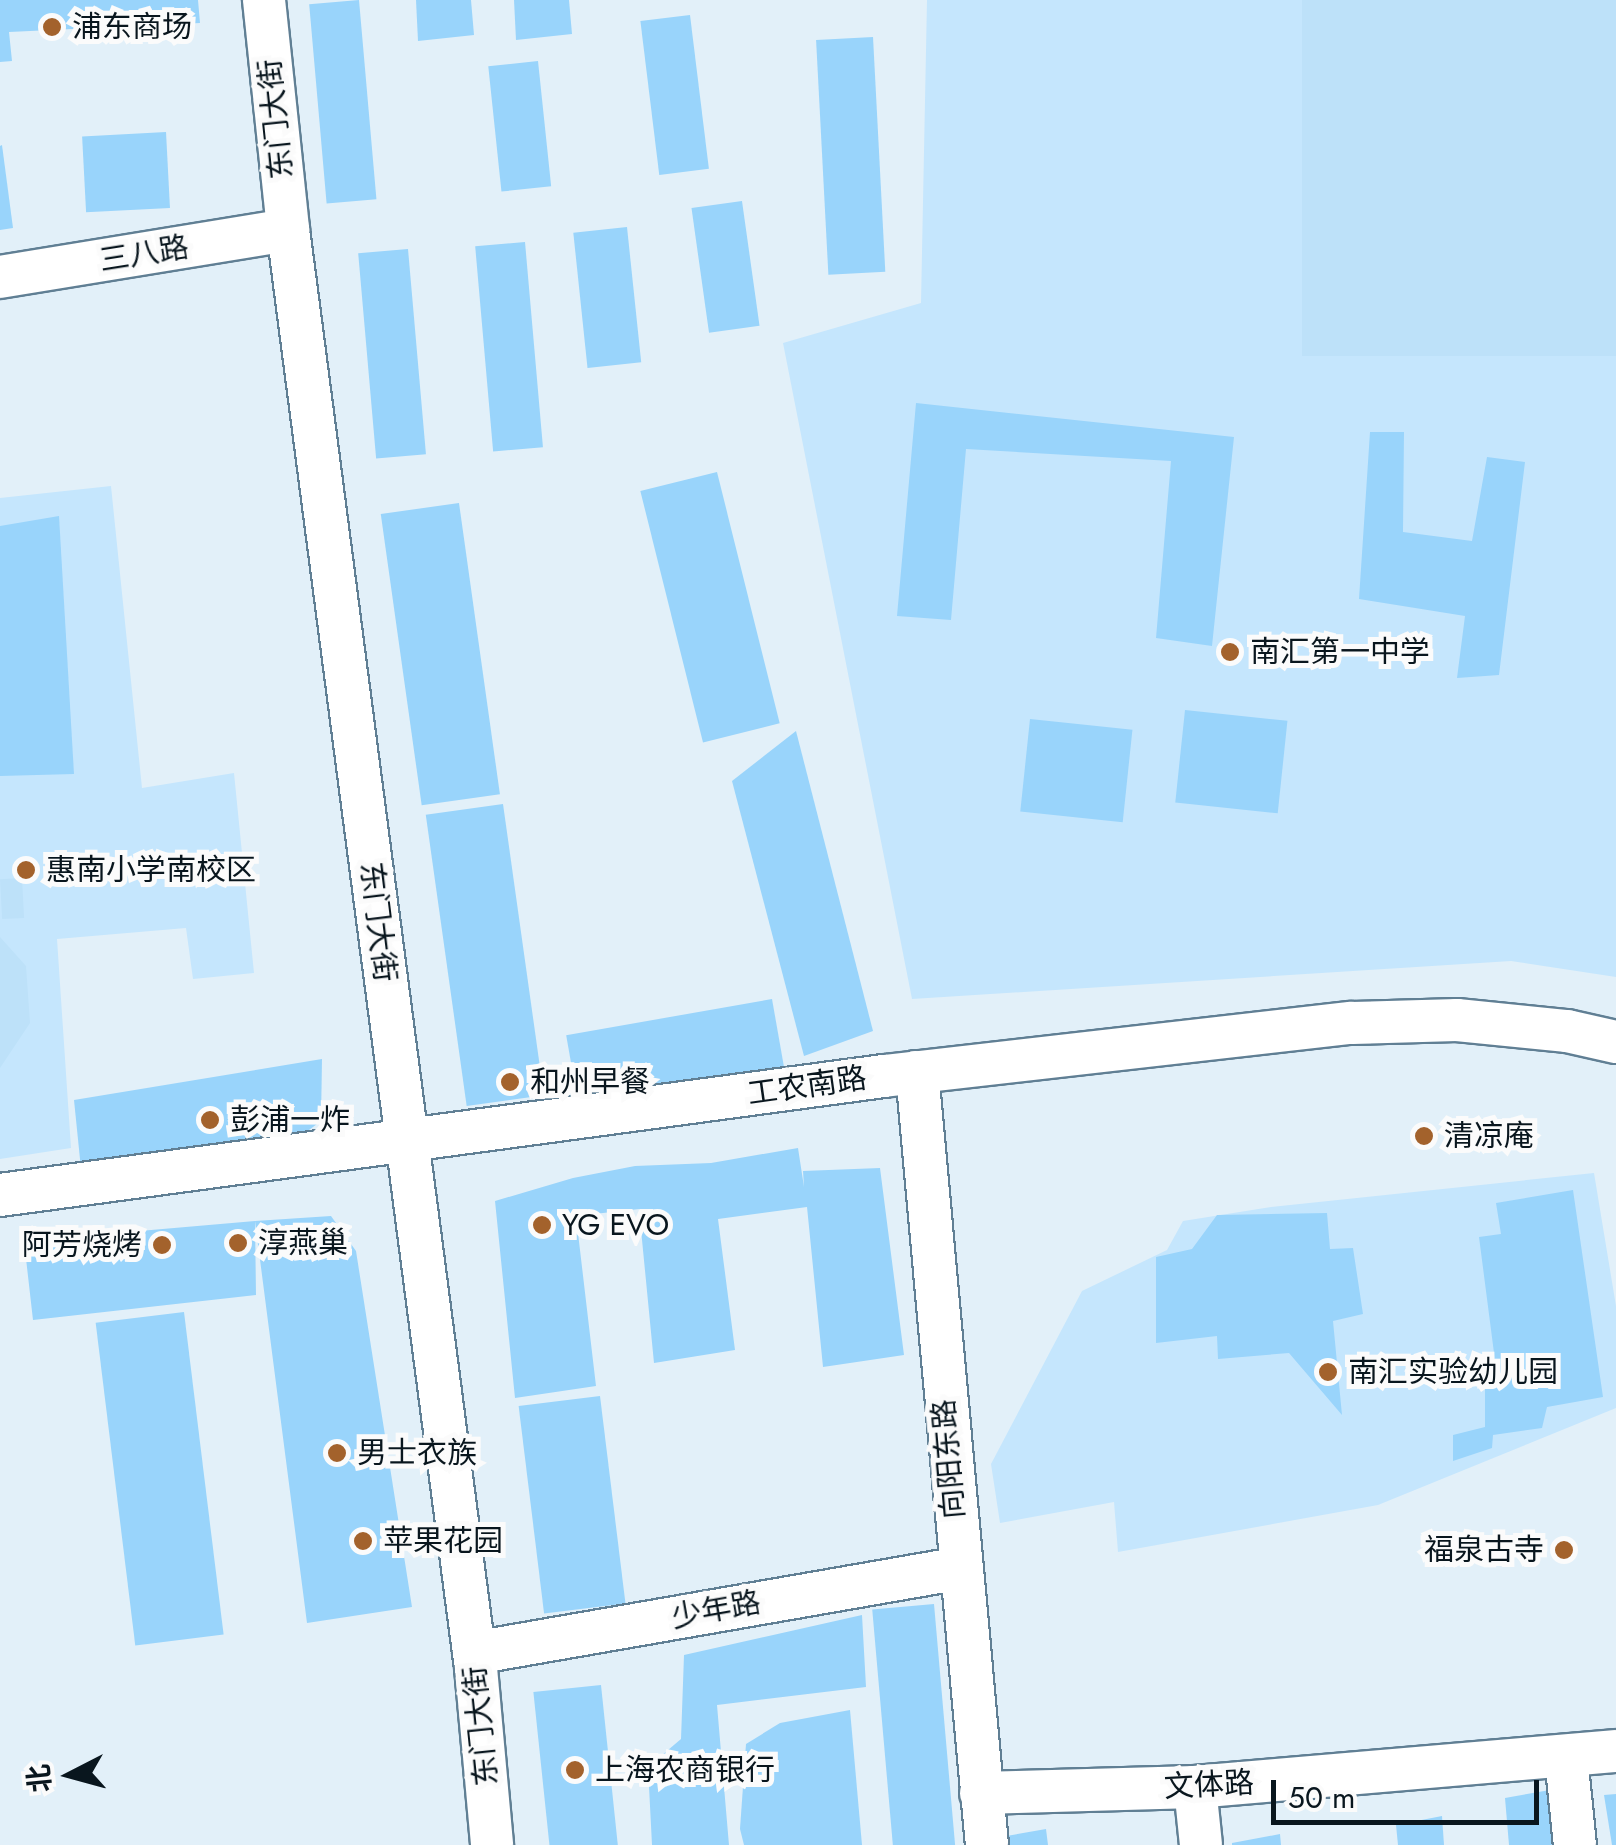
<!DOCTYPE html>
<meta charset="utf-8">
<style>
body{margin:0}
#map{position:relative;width:1616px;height:1845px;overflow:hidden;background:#e2f0f9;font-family:Jost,"Noto Sans SC",sans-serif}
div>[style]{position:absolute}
.built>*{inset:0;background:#c5e6fd}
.green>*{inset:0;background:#bde1f9;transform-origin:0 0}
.building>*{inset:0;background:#99d4fb;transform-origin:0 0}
.roads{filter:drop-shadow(2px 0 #607f94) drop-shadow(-2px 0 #607f94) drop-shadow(0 2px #607f94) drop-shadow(0 -2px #607f94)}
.minor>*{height:42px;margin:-21px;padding:0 21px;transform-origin:21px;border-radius:21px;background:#fff}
.dots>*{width:28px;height:28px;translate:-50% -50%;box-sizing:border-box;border:5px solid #fbfbfb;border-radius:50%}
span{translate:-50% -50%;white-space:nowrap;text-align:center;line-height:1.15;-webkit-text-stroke:10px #fbfbfb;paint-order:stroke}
.poi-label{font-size:30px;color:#09161e}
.left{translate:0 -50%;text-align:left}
.right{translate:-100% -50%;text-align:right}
.street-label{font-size:30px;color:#09161e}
.north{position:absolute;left:20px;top:1725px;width:100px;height:100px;-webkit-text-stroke:8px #fbfbfb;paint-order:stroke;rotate:264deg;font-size:28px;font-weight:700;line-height:40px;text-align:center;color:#09161e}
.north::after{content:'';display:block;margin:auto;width:35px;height:45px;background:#09161e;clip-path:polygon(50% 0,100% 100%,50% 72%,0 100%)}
.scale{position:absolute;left:1271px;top:1780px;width:268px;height:45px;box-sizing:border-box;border:5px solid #09161e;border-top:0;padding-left:12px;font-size:30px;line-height:35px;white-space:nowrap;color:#09161e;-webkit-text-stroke:8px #fbfbfb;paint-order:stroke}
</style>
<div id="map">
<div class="built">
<i style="clip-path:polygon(927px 0,1616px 0,1616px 977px,1511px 961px,912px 999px,783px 343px,921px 303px)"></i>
<i style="clip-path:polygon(111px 486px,142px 788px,234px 773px,254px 973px,193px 979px,186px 928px,57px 939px,71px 1148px,0 1159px,0 498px)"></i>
<i style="clip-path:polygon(1594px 1173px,1616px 1306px,1616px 1408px,1378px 1505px,1118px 1552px,1114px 1502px,1000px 1523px,991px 1464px,1082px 1291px,1167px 1250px,1183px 1221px,1271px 1207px)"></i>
</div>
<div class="green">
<i style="left:1302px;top:0;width:314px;height:356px"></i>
<i style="left:22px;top:878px;width:40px;height:22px;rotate:87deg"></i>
<i style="clip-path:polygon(0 937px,26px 966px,30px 1023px,0 1068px)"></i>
</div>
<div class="building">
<i style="clip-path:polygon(0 0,198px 0,200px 23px,9px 32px,12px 61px,0 62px)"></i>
<i style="left:359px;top:0;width:200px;height:50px;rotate:85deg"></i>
<i style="clip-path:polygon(416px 0,471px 0,474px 35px,418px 41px)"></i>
<i style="clip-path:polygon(514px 0,569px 0,572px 34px,516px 40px)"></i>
<i style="left:690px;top:15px;width:155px;height:50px;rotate:83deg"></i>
<i style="left:873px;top:37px;width:235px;height:57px;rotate:87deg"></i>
<i style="left:538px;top:61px;width:126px;height:50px;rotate:84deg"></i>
<i style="left:166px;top:132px;width:76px;height:84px;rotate:87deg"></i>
<i style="clip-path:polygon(2px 145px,13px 228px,0 230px,0 146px)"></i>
<i style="left:742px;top:201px;width:126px;height:51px;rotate:82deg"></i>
<i style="left:627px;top:227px;width:136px;height:54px;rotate:84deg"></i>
<i style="left:525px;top:242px;width:206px;height:50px;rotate:85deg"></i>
<i style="left:408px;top:249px;width:206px;height:50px;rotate:85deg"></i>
<i style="clip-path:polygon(916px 403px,1234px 437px,1212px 646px,1156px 638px,1171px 461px,966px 449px,951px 620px,897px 616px)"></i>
<i style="clip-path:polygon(1370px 432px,1404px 432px,1403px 532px,1472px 541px,1487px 457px,1525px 462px,1499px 675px,1457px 678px,1465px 616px,1359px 599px)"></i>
<i style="left:717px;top:472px;width:259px;height:79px;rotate:76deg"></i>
<i style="left:459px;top:503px;width:294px;height:79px;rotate:82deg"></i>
<i style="clip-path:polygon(59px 516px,74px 774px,0 776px,0 526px)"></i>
<i style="left:1185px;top:710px;width:103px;height:93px;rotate:6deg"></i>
<i style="left:1030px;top:719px;width:103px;height:93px;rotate:6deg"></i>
<i style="clip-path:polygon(796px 731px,873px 1031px,804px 1056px,732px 781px)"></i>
<i style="left:503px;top:804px;width:294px;height:78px;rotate:82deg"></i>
<i style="left:772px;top:999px;width:80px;height:209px;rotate:80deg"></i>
<i style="clip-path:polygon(322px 1059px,321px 1121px,293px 1142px,81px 1169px,74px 1100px)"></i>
<i style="clip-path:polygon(798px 1148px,804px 1187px,803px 1171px,880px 1168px,904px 1355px,823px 1367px,807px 1207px,718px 1219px,735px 1350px,654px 1363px,639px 1209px,576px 1216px,596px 1386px,515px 1398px,495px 1201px,573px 1178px,635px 1166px,711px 1163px)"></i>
<i style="clip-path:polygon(1573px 1190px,1603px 1397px,1547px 1407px,1542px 1428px,1493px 1435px,1492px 1448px,1453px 1461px,1453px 1435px,1485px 1427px,1485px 1378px,1497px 1376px,1479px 1237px,1501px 1234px,1496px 1203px)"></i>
<i style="clip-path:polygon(1327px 1213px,1330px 1249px,1353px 1248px,1363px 1314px,1333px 1321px,1342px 1415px,1289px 1353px,1218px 1359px,1217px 1336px,1156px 1343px,1156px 1257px,1192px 1249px,1217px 1215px)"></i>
<i style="clip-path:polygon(331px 1216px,356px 1251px,412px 1607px,307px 1623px,255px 1221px,256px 1295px,33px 1320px,24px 1241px,255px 1221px)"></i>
<i style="left:184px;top:1312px;width:325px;height:89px;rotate:83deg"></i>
<i style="left:600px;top:1396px;width:209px;height:82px;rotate:83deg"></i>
<i style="left:934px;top:1604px;width:242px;height:62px;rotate:85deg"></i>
<i style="clip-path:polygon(862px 1615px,866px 1687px,717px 1705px,729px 1845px,652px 1845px,648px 1767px,681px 1739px,684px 1655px)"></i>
<i style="left:601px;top:1685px;width:161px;height:68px;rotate:84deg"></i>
<i style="clip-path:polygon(850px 1710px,862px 1845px,744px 1845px,740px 1829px,746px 1744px,780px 1723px)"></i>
<i style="clip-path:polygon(1550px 1790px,1555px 1845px,1509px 1845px,1505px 1798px)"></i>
<i style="clip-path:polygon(1616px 1794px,1616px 1845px,1612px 1845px,1604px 1795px)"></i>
<i style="clip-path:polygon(1442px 1816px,1444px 1845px,1398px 1845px,1396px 1825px)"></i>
<i style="clip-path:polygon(1046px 1829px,1048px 1845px,1001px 1845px,1001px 1837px)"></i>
<i style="clip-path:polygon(1280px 1834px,1281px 1845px,1232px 1845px,1232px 1843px)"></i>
</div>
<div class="roads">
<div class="minor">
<i style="left:264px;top:0;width:231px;rotate:84deg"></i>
<i style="left:288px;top:230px;width:1450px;rotate:82.55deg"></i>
<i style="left:476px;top:1668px;width:178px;rotate:84.8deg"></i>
<i style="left:0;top:277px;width:292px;rotate:-9.3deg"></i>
<i style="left:917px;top:1072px;width:776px;rotate:84.83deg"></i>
<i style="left:0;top:1195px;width:892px;rotate:-7.67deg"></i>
<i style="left:884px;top:1076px;width:471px;rotate:-6.5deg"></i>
<i style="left:1352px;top:1023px;width:105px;rotate:-1.6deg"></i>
<i style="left:1457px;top:1020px;width:111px;rotate:5.7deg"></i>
<i style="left:1567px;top:1031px;width:50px;rotate:12.7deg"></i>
<i style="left:474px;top:1653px;width:492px;rotate:-9.9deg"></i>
<i style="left:1566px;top:1757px;width:88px;rotate:84.2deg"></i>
<i style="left:1195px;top:1787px;width:58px;rotate:84.1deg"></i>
<i style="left:981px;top:1793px;width:214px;rotate:-1.6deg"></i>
<i style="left:1195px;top:1787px;width:423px;rotate:-4.9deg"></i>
</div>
</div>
<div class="dots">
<i style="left:52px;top:27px;background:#a3622c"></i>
<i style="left:1230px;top:652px;background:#a3622c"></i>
<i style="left:26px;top:870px;background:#a3622c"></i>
<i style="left:510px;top:1082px;background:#a3622c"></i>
<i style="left:210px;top:1120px;background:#a3622c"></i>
<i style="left:1424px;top:1136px;background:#a3622c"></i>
<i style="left:542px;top:1225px;background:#a3622c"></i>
<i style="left:238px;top:1243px;background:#a3622c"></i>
<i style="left:162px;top:1245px;background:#a3622c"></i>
<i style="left:1328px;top:1372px;background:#a3622c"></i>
<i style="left:337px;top:1453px;background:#a3622c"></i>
<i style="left:363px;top:1541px;background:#a3622c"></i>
<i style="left:1564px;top:1550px;background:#a3622c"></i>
<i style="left:575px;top:1770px;background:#a3622c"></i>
</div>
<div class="poi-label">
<span class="left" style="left:72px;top:27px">浦东商场</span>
<span class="left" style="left:1250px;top:652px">南汇第一中学</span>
<span class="left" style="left:46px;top:870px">惠南小学南校区</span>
<span class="left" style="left:530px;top:1082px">和州早餐</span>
<span class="left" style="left:230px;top:1120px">彭浦一炸</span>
<span class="left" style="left:1444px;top:1136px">清凉庵</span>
<span class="left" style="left:562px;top:1225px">YG EVO</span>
<span class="left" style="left:258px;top:1243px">淳燕巢</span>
<span class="right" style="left:142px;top:1245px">阿芳烧烤</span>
<span class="left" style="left:1348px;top:1372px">南汇实验幼儿园</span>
<span class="left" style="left:357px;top:1453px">男士衣族</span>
<span class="left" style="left:383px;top:1541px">苹果花园</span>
<span class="right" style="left:1544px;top:1550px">福泉古寺</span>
<span class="left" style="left:595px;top:1770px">上海农商银行</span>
</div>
<div class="street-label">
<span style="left:276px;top:119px;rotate:-96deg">东门大街</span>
<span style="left:144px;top:254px;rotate:-9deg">三八路</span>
<span style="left:378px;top:922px;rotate:83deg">东门大街</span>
<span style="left:807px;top:1086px;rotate:-8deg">工农南路</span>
<span style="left:949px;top:1459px;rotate:-95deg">向阳东路</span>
<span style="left:716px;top:1610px;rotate:-10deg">少年路</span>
<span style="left:481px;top:1726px;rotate:-96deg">东门大街</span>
<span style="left:1209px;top:1785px;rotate:-3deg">文体路</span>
</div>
<div class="north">北</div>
<div class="scale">50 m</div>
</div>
